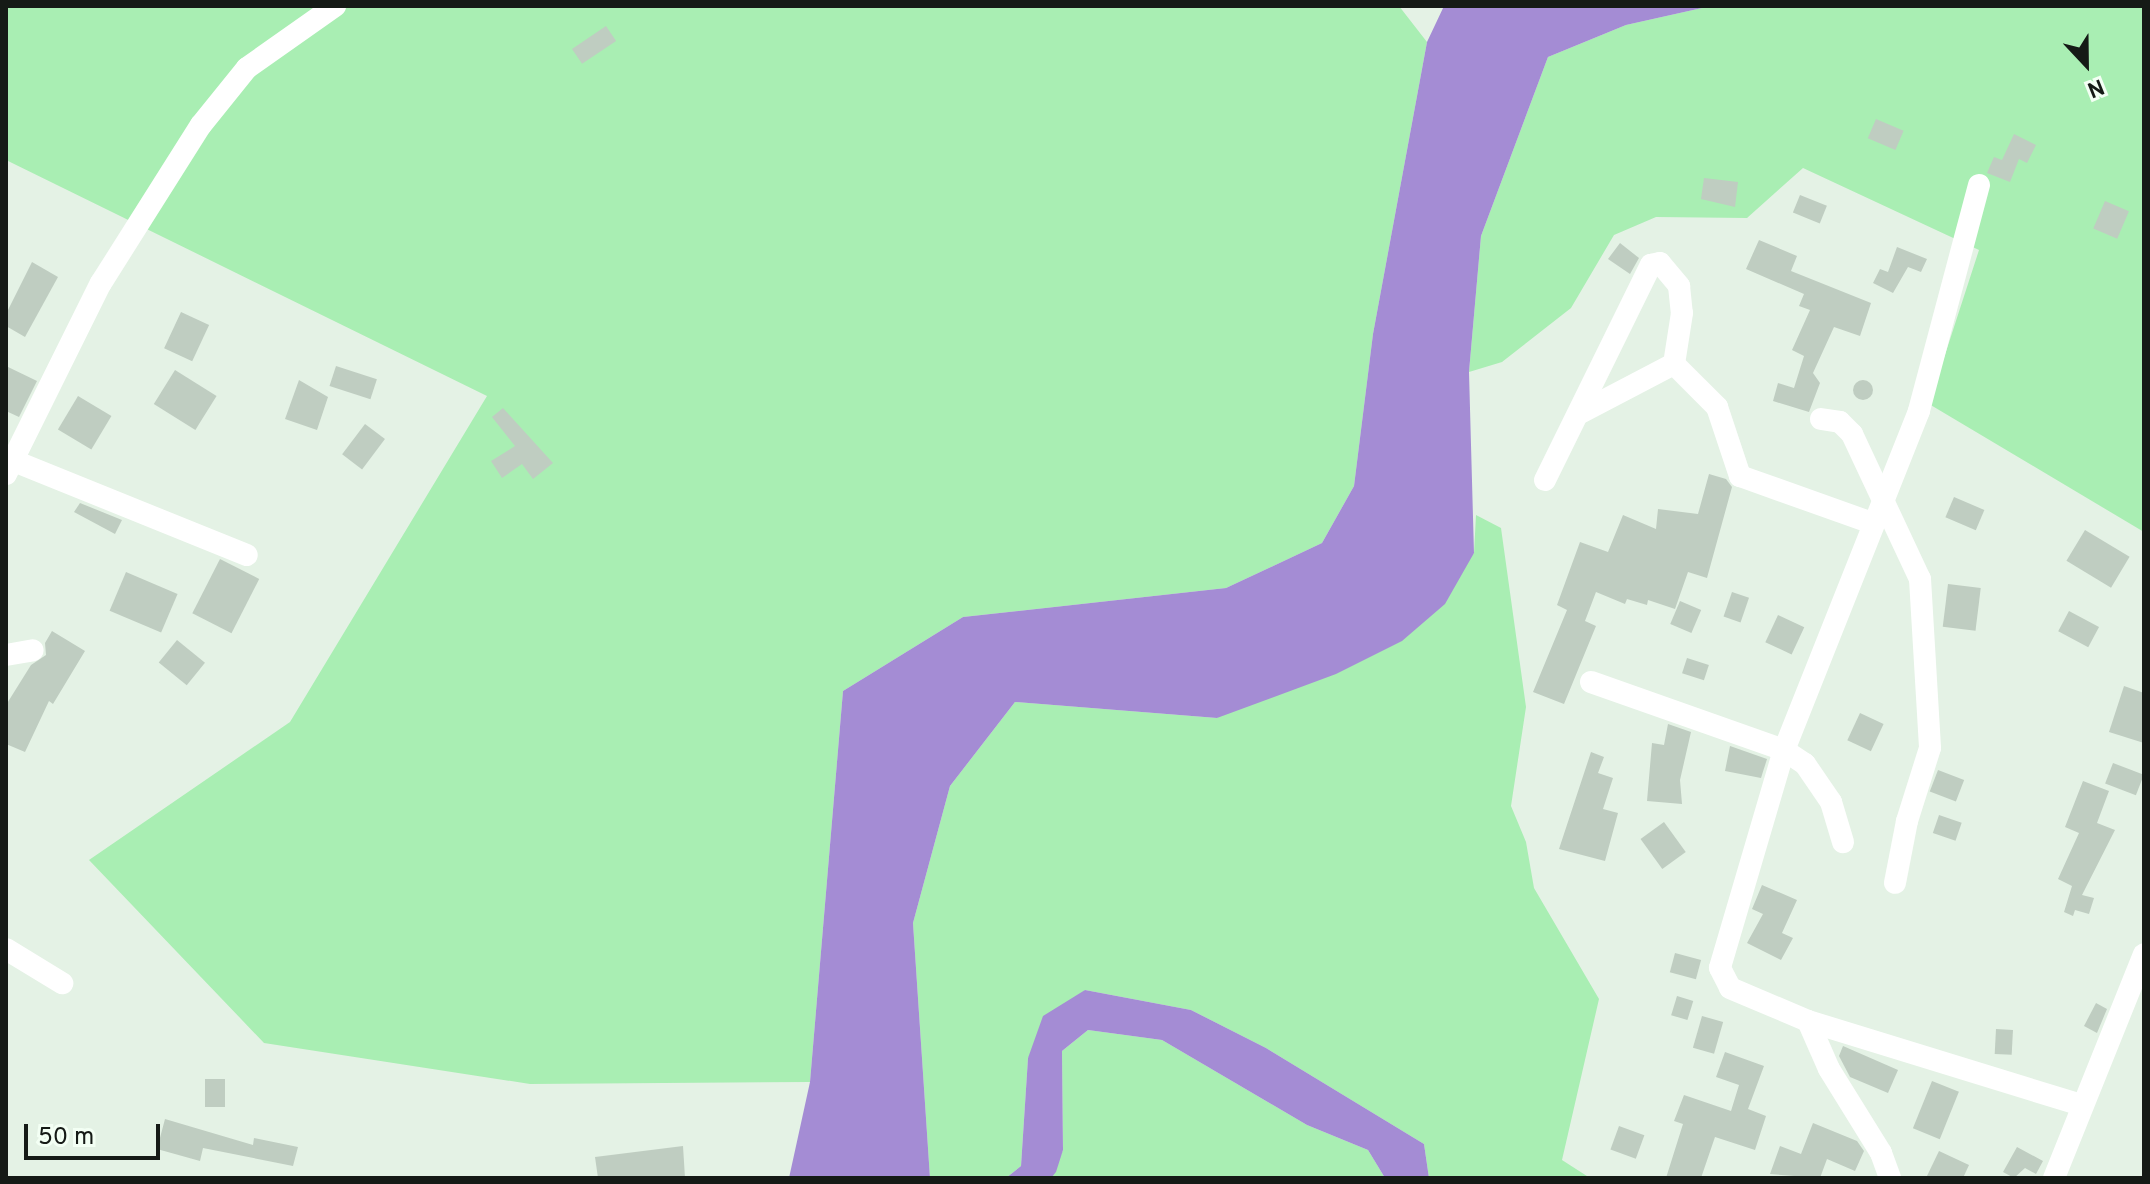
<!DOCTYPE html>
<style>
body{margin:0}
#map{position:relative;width:2150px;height:1184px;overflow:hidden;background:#e4f2e5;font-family:Overpass,sans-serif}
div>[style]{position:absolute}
.green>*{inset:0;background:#a9eeb3}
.water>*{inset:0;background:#a48cd4}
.building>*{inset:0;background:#bfcdc1;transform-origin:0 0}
.round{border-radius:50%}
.minor>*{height:22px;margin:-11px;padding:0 11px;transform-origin:11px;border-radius:11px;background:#fff}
span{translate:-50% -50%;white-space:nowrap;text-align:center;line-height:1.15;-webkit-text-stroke:6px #f3fff4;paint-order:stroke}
.frame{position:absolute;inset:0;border:8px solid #151a16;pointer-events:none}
.north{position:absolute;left:2046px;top:24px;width:80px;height:80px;-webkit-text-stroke:6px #f3fff4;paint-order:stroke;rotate:158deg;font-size:22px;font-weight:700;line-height:32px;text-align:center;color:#151a16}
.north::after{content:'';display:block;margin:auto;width:28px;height:36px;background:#151a16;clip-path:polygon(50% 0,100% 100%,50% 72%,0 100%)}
.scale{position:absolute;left:24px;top:1124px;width:136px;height:36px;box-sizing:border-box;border:4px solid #151a16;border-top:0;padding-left:10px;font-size:24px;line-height:28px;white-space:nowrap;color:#151a16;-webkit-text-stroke:6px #f3fff4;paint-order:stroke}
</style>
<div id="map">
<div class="green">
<i style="clip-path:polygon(6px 6px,1399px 6px,1427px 42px,1373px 334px,1354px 486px,1322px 543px,1226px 588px,963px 617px,843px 691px,810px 1082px,530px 1084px,264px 1043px,89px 860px,290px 722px,487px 396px,6px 160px)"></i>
<i style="clip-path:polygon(1711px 6px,2144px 6px,2144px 532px,1929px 404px,1979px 250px,1803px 168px,1747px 218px,1656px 217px,1614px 235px,1571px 308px,1502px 362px,1469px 372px,1481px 236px,1548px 57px,1626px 25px)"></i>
<i style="clip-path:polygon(1476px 515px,1501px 528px,1526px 707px,1511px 806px,1526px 842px,1534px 888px,1599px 999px,1562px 1160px,1590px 1178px,1429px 1178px,1424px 1144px,1266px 1048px,1191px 1010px,1085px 990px,1028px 1058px,1021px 1166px,1006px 1178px,930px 1178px,913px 923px,950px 786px,1015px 702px,1217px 718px,1474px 553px)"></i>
<i style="clip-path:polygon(1088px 1030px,1162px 1040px,1307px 1125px,1368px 1150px,1385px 1178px,1051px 1178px,1063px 1150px,1062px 1051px)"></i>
</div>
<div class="water">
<i style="clip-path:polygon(1444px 6px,1711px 6px,1626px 25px,1548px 57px,1481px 236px,1469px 372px,1474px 553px,1445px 604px,1402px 641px,1336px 674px,1217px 718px,1015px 702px,950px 786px,913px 923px,930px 1178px,789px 1178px,810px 1082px,843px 691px,963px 617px,1226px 588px,1322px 543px,1354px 486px,1373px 334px,1427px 42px)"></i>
<i style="clip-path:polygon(1085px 990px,1191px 1010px,1266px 1048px,1424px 1144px,1429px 1178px,1385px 1178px,1368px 1150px,1307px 1125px,1162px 1040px,1088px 1030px,1062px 1051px,1063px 1150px,1056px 1172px,1051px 1178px,1006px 1178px,1021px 1166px,1028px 1058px,1043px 1016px)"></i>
</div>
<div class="building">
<i style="left:606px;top:26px;width:18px;height:41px;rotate:56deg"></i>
<i style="left:1876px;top:119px;width:30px;height:21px;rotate:23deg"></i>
<i style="clip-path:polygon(2014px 134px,2036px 145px,2027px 163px,2019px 159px,2010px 182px,1987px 173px,1994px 157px,2002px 160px)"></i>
<i style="clip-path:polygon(1704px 178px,1738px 182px,1735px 207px,1701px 199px)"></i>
<i style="left:1800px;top:195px;width:29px;height:19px;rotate:22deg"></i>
<i style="left:2105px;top:201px;width:26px;height:30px;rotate:23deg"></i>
<i style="clip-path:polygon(1759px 240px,1797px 256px,1791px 271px,1871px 303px,1860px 336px,1834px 327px,1813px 373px,1820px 383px,1809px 412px,1773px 401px,1778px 383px,1794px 388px,1804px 356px,1792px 350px,1810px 310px,1799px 306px,1804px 294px,1746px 269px)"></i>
<i style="clip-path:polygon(1620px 243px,1639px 258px,1630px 274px,1608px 259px)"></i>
<i style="clip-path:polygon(1897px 247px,1927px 259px,1921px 272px,1908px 267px,1893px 293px,1873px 283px,1880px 269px,1888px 272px)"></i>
<i style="clip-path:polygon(32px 262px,58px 277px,25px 337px,6px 326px,6px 314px)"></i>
<i style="left:181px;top:312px;width:31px;height:40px;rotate:25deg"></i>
<i style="clip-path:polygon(6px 366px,37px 381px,19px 417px,6px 411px)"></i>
<i style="left:336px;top:366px;width:43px;height:21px;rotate:18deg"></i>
<i style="left:175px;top:370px;width:49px;height:40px;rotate:32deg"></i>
<i class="round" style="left:1853px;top:380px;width:20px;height:20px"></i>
<i style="clip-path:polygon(299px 380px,328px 397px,317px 430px,285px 419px)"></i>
<i style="left:78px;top:396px;width:39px;height:39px;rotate:31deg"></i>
<i style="clip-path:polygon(503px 408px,553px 463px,533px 479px,522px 464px,502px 478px,491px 461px,515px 446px,492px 417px)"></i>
<i style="left:365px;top:424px;width:25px;height:38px;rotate:37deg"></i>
<i style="clip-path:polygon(1709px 474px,1726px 479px,1732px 487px,1707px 578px,1688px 572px,1675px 609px,1648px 600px,1647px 605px,1627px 599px,1625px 604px,1596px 592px,1585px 621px,1596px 626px,1564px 704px,1533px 692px,1567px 610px,1557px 605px,1580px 542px,1608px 552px,1623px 515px,1656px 529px,1658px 509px,1698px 514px)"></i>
<i style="left:1954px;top:497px;width:33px;height:22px;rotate:23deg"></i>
<i style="clip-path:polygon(80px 503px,122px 520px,115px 534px,74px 512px)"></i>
<i style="left:2085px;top:530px;width:52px;height:36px;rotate:31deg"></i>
<i style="left:220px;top:559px;width:44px;height:61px;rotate:27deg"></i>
<i style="left:126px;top:572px;width:56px;height:42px;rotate:23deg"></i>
<i style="left:1948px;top:584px;width:33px;height:43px;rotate:7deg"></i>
<i style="left:1732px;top:592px;width:18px;height:26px;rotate:19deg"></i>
<i style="left:1680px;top:601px;width:23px;height:25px;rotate:23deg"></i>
<i style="left:2069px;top:611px;width:34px;height:23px;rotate:28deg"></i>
<i style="left:1778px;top:615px;width:29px;height:30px;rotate:25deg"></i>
<i style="clip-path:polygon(52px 631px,85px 651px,53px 704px,49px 701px,25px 752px,6px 744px,6px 705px,31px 665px,46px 655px,45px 643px)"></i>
<i style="left:177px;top:640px;width:36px;height:29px;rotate:39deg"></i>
<i style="left:1687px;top:658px;width:23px;height:16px;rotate:18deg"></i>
<i style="clip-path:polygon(2124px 686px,2144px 693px,2144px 743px,2109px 732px)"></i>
<i style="left:1860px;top:713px;width:26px;height:30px;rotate:25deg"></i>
<i style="clip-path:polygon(1668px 724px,1691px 732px,1680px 780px,1682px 804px,1647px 801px,1652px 743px,1664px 745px)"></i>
<i style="clip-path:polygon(1730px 746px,1767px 759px,1761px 778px,1725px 771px)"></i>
<i style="clip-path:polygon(1591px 752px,1604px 757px,1598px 773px,1613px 778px,1603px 809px,1618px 813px,1605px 861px,1559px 849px)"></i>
<i style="left:2113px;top:763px;width:33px;height:22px;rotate:21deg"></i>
<i style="left:1938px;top:770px;width:28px;height:23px;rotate:21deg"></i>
<i style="clip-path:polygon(2083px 781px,2109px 791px,2097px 823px,2115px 830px,2082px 895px,2094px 898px,2089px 914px,2075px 910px,2073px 916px,2064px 912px,2072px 886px,2058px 879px,2079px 833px,2065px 827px)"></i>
<i style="left:1939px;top:815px;width:24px;height:19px;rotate:19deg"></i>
<i style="left:1664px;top:822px;width:37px;height:29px;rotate:54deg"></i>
<i style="clip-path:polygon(1762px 885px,1797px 900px,1782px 933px,1793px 938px,1781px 960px,1747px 943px,1763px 914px,1752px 909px)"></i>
<i style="left:1675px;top:953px;width:27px;height:20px;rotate:15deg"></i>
<i style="left:1677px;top:996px;width:17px;height:20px;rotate:17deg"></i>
<i style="clip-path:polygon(2096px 1003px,2107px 1009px,2097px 1033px,2084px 1026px)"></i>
<i style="left:1702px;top:1016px;width:22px;height:33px;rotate:16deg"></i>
<i style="left:1996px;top:1029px;width:17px;height:25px;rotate:3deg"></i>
<i style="clip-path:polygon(1843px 1046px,1898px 1070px,1888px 1093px,1850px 1077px,1839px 1056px)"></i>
<i style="clip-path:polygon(1725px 1052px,1764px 1066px,1748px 1109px,1766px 1116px,1755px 1150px,1715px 1137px,1701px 1178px,1666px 1178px,1683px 1124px,1674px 1121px,1684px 1095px,1731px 1111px,1739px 1085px,1716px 1077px)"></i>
<i style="left:205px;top:1079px;width:20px;height:28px"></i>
<i style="left:1932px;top:1081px;width:29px;height:51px;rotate:22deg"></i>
<i style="clip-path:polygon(165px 1119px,253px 1145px,254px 1138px,298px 1147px,293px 1166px,203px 1148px,200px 1161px,157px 1149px)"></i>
<i style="clip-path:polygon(1813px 1123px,1857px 1141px,1864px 1151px,1855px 1171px,1827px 1159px,1820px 1178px,1770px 1174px,1780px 1146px,1801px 1154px)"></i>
<i style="left:1619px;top:1126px;width:27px;height:25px;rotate:20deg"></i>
<i style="clip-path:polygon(683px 1146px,685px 1178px,598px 1178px,595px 1157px)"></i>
<i style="clip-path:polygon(2017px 1147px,2043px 1161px,2036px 1174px,2025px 1168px,2014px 1178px,2003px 1172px)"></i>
<i style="clip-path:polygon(1939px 1151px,1969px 1165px,1963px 1178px,1926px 1178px)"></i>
</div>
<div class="minor">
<i style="left:1979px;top:185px;width:234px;rotate:104.9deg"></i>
<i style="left:1919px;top:411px;width:365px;rotate:111.7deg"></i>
<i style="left:1784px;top:750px;width:227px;rotate:106.4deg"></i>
<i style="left:1720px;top:968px;width:22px;rotate:63deg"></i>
<i style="left:1730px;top:988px;width:85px;rotate:22.9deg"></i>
<i style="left:1808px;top:1021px;width:286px;rotate:17.1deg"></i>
<i style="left:1582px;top:412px;width:104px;rotate:-27.6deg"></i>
<i style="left:1821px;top:419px;width:19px;rotate:9deg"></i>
<i style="left:1840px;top:422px;width:17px;rotate:45deg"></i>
<i style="left:1852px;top:434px;width:160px;rotate:64.9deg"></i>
<i style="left:1920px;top:579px;width:169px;rotate:86.6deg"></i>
<i style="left:1930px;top:748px;width:77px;rotate:107.5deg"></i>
<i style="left:1907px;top:821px;width:63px;rotate:101deg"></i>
<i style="left:14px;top:461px;width:251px;rotate:22deg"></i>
<i style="left:6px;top:474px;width:213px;rotate:-63.6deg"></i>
<i style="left:101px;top:283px;width:187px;rotate:-57.7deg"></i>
<i style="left:201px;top:125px;width:73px;rotate:-51.1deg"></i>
<i style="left:247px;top:68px;width:108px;rotate:-35.2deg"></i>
<i style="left:1545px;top:480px;width:240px;rotate:-63.8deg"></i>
<i style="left:1651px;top:265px;width:9px;rotate:-13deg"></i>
<i style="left:1660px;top:263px;width:30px;rotate:50deg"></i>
<i style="left:1679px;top:286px;width:27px;rotate:84deg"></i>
<i style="left:1682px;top:313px;width:52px;rotate:98.9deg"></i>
<i style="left:1674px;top:364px;width:61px;rotate:45deg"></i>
<i style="left:1717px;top:407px;width:73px;rotate:71.6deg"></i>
<i style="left:1740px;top:476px;width:140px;rotate:19.6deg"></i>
<i style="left:6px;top:655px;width:27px;rotate:-10deg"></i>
<i style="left:1591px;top:682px;width:205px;rotate:19.4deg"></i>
<i style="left:1784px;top:750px;width:25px;rotate:34deg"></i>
<i style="left:1805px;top:764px;width:46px;rotate:55.6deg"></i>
<i style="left:1831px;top:802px;width:42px;rotate:73.3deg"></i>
<i style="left:6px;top:949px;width:66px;rotate:31.3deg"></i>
<i style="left:1808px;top:1021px;width:52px;rotate:66.4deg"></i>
<i style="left:1829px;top:1069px;width:99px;rotate:58.2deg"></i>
<i style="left:1881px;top:1153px;width:27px;rotate:70deg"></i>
<i style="left:2054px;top:1178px;width:241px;rotate:-68.1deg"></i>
</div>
<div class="frame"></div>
<div class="north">N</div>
<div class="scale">50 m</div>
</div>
